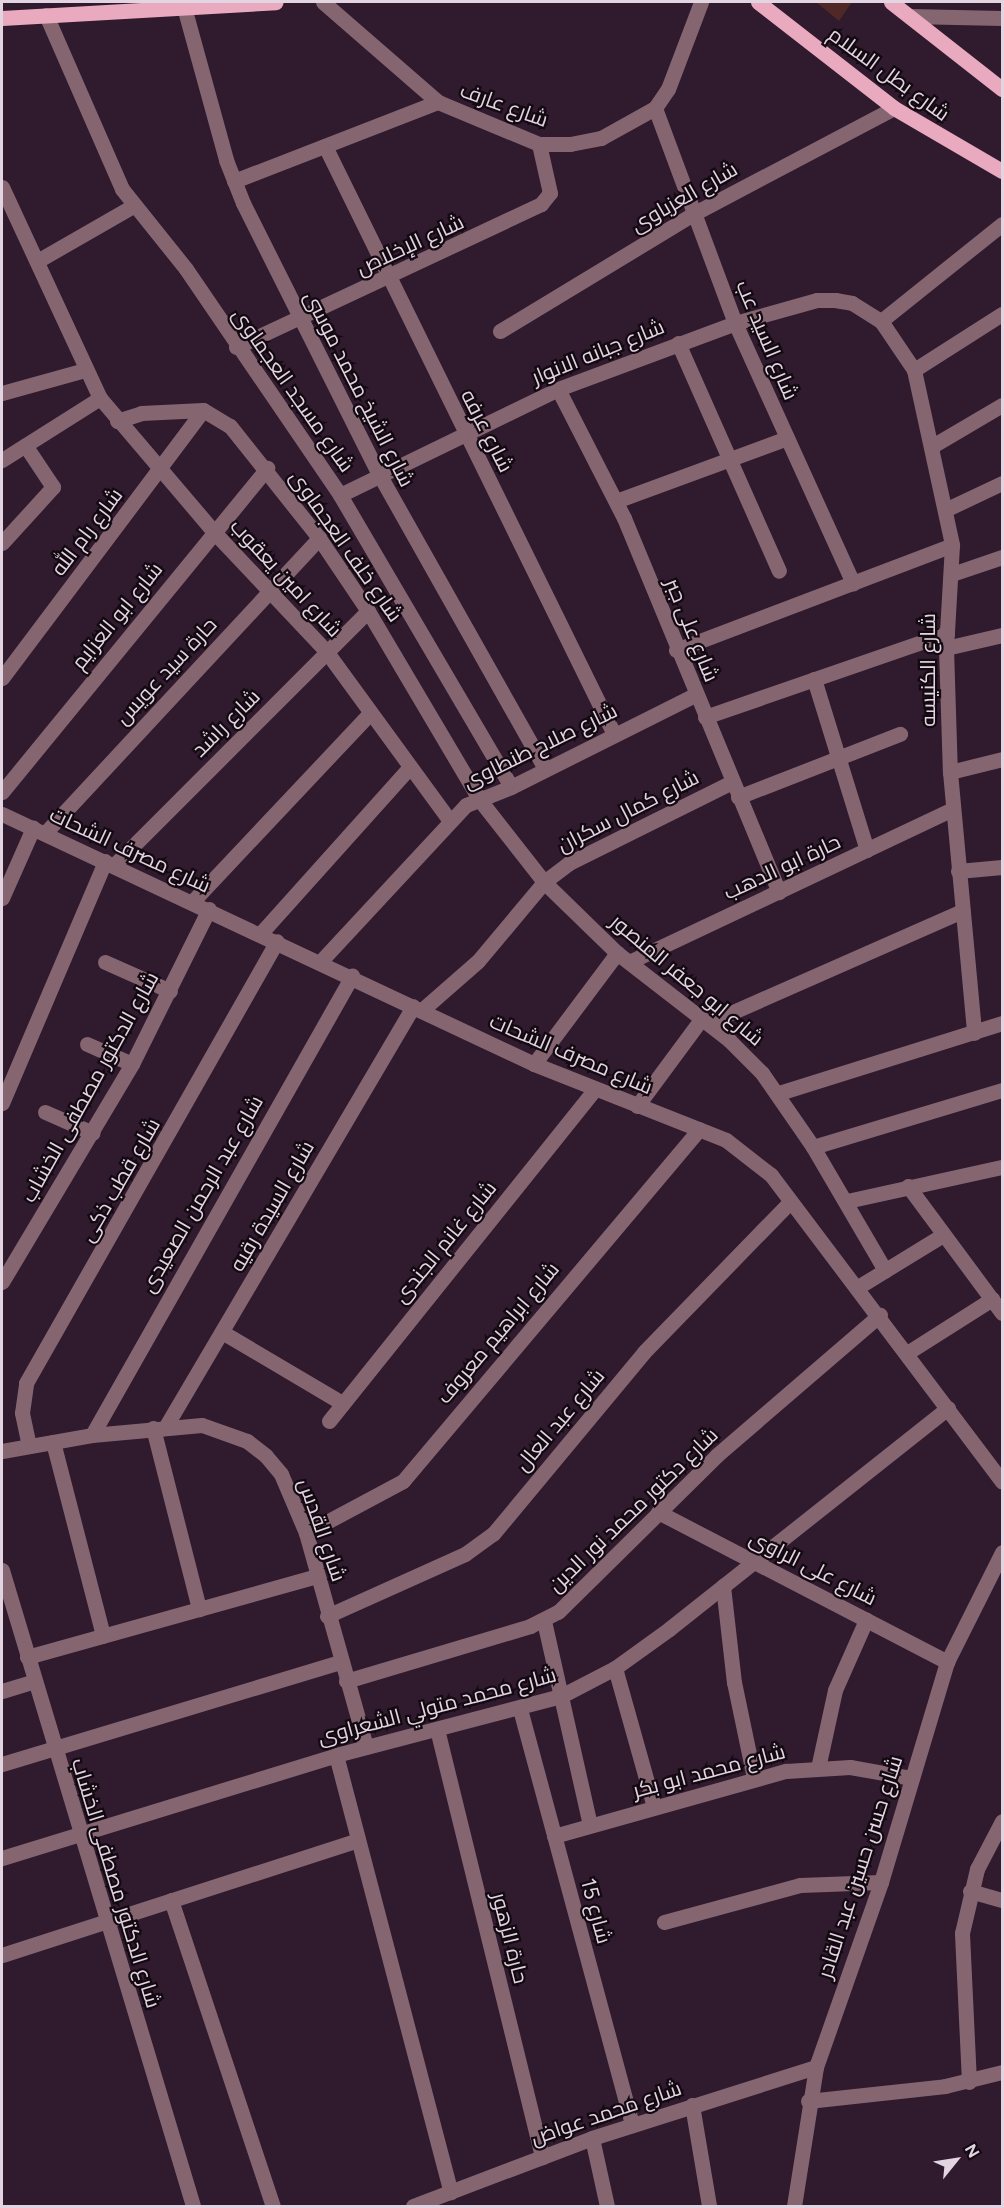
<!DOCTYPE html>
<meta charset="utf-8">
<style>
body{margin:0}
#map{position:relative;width:1004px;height:2208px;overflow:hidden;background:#301a2e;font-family:Figtree,Cairo,sans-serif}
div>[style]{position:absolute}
.green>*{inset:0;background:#502826}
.minor>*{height:15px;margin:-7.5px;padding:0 7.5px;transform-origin:7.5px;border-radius:7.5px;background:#856670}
.major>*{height:15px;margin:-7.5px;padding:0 7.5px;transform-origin:7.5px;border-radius:7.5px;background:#e9a9be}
span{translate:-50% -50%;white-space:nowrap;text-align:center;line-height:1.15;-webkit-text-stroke:4.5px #120911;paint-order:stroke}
.street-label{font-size:21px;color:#e3d4e1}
.frame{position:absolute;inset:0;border:3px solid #e3d4e1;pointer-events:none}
.north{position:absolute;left:926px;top:2130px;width:60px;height:60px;-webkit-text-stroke:4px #120911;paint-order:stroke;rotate:60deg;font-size:16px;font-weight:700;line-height:24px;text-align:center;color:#e3d4e1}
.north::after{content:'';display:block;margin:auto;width:21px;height:27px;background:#e3d4e1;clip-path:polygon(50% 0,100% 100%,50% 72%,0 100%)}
</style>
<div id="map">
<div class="green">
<i style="clip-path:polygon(816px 2px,852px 2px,839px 21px)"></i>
</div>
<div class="minor">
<i style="left:323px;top:2px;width:152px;rotate:41deg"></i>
<i style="left:438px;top:102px;width:109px;rotate:22.6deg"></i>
<i style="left:539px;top:144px;width:31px"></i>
<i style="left:570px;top:144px;width:32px;rotate:-11deg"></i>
<i style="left:601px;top:138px;width:62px;rotate:-29.1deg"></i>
<i style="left:655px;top:108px;width:23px;rotate:-56deg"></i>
<i style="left:668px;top:89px;width:93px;rotate:-69.2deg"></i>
<i style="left:184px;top:7px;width:159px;rotate:74.6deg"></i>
<i style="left:226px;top:160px;width:46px;rotate:68.4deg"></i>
<i style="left:243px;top:203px;width:303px;rotate:63.4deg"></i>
<i style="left:379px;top:474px;width:338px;rotate:60.6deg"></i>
<i style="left:46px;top:15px;width:190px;rotate:66.4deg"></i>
<i style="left:122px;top:189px;width:102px;rotate:51.3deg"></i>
<i style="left:186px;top:269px;width:273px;rotate:55.7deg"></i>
<i style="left:340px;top:495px;width:338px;rotate:59.6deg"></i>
<i style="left:909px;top:16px;width:93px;rotate:1.2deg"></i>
<i style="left:655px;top:108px;width:229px;rotate:69.6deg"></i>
<i style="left:735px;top:323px;width:286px;rotate:65.6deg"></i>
<i style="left:325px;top:146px;width:655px;rotate:63.83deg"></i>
<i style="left:234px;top:181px;width:219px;rotate:-21.2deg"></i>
<i style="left:2px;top:187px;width:233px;rotate:65.1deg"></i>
<i style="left:100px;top:398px;width:175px;rotate:49.6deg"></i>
<i style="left:213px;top:531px;width:165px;rotate:46.7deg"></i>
<i style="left:326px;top:651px;width:210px;rotate:53.9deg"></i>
<i style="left:39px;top:260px;width:108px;rotate:-29.9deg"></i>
<i style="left:881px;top:321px;width:155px;rotate:-38.7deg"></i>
<i style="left:500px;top:331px;width:226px;rotate:-31.2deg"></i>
<i style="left:693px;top:214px;width:227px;rotate:-27.8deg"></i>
<i style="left:678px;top:343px;width:249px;rotate:66.1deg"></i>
<i style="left:236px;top:347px;width:337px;rotate:-25.1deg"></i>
<i style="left:541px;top:204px;width:14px;rotate:-51deg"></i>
<i style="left:550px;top:193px;width:50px;rotate:-102.7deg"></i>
<i style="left:914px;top:370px;width:104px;rotate:-32.5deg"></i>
<i style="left:558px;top:389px;width:145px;rotate:62.9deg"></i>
<i style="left:624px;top:518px;width:405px;rotate:67.5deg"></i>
<i style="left:2px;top:393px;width:86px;rotate:-15.5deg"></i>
<i style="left:117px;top:421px;width:25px;rotate:-18deg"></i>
<i style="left:141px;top:413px;width:62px;rotate:-2.8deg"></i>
<i style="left:203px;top:410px;width:31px;rotate:31deg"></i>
<i style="left:230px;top:426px;width:143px;rotate:51.5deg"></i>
<i style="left:319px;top:538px;width:88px;rotate:56.1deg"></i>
<i style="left:368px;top:611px;width:218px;rotate:59.4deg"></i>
<i style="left:479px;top:799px;width:105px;rotate:51.9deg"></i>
<i style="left:544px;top:882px;width:102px;rotate:44.2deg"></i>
<i style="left:617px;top:953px;width:142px;rotate:37.8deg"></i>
<i style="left:729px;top:1040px;width:47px;rotate:45deg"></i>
<i style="left:762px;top:1073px;width:90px;rotate:55.4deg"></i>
<i style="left:813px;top:1147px;width:143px;rotate:59.7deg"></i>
<i style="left:934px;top:445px;width:79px;rotate:-30.5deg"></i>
<i style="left:2px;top:460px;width:116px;rotate:-32.3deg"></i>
<i style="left:340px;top:495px;width:242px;rotate:-25.9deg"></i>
<i style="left:558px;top:389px;width:189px;rotate:-20.4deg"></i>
<i style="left:735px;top:323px;width:85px;rotate:-15.7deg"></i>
<i style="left:817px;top:300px;width:18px"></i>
<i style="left:835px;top:300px;width:17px;rotate:10deg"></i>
<i style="left:852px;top:303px;width:34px;rotate:32deg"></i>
<i style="left:881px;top:321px;width:59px;rotate:56deg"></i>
<i style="left:914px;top:370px;width:179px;rotate:77.7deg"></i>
<i style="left:952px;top:545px;width:103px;rotate:93.3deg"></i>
<i style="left:946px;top:648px;width:124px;rotate:88.2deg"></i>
<i style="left:950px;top:772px;width:262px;rotate:84.7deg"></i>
<i style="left:616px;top:501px;width:182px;rotate:-20.2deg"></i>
<i style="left:947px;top:509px;width:61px;rotate:-25.3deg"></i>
<i style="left:2px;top:543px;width:76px;rotate:-47.7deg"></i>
<i style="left:53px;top:487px;width:50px;rotate:-123.7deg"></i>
<i style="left:952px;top:574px;width:53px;rotate:-18.8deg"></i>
<i style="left:946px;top:648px;width:57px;rotate:-13.1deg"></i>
<i style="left:676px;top:650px;width:295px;rotate:-20.8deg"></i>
<i style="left:2px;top:678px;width:335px;rotate:-53.1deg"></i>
<i style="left:814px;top:679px;width:179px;rotate:72.8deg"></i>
<i style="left:705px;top:717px;width:256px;rotate:-19.1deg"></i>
<i style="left:950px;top:772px;width:54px;rotate:-14deg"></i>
<i style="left:2px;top:792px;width:419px;rotate:-50.7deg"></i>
<i style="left:738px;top:797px;width:174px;rotate:-21.3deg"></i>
<i style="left:2px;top:814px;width:588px;rotate:25.17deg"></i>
<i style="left:534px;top:1064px;width:206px;rotate:21.6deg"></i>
<i style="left:726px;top:1140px;width:57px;rotate:37.9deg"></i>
<i style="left:771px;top:1175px;width:384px;rotate:53deg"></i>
<i style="left:45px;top:833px;width:403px;rotate:-47.1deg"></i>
<i style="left:114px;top:865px;width:359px;rotate:-45deg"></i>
<i style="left:958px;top:871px;width:44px;rotate:-5.2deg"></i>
<i style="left:2px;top:898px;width:77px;rotate:-66.1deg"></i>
<i style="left:193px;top:901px;width:258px;rotate:-46.7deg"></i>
<i style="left:261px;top:933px;width:223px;rotate:-48.1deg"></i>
<i style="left:105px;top:962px;width:71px;rotate:24deg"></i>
<i style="left:320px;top:962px;width:214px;rotate:-47.1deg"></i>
<i style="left:466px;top:805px;width:48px;rotate:-21.8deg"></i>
<i style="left:511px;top:787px;width:206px;rotate:-26.6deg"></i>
<i style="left:629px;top:962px;width:358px;rotate:-25.3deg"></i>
<i style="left:422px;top:1010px;width:74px;rotate:-41.2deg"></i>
<i style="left:478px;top:961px;width:103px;rotate:-50.1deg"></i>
<i style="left:544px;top:882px;width:31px;rotate:-37deg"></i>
<i style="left:569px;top:863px;width:182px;rotate:-26.4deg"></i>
<i style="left:708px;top:1023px;width:278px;rotate:-23.8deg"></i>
<i style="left:87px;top:1044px;width:49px;rotate:24deg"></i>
<i style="left:534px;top:1064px;width:139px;rotate:-53.2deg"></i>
<i style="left:779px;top:1093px;width:234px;rotate:-17.4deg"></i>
<i style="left:2px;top:1103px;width:263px;rotate:-66.9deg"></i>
<i style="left:637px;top:1106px;width:109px;rotate:-53.5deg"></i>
<i style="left:45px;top:1112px;width:52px;rotate:23.6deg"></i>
<i style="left:813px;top:1147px;width:197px;rotate:-16.8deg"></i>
<i style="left:908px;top:1186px;width:158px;rotate:53.5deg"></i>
<i style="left:847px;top:1201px;width:159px;rotate:-12.4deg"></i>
<i style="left:2px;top:1282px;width:254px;rotate:-59.2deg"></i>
<i style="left:132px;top:1064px;width:173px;rotate:-63.6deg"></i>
<i style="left:858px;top:1287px;width:100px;rotate:-31.5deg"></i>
<i style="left:222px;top:1332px;width:139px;rotate:30.6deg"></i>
<i style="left:907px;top:1353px;width:101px;rotate:-32.4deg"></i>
<i style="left:329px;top:1421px;width:425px;rotate:-51.3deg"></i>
<i style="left:166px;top:1426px;width:487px;rotate:-59.5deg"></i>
<i style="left:153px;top:1428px;width:187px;rotate:75.7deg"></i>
<i style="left:92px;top:1435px;width:528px;rotate:-60.47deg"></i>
<i style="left:53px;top:1442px;width:200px;rotate:75.5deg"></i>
<i style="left:29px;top:1446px;width:34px;rotate:-102deg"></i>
<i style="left:22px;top:1413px;width:30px;rotate:-82deg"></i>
<i style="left:26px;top:1383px;width:508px;rotate:-60.41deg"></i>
<i style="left:2px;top:1451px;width:91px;rotate:-10.1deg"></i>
<i style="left:92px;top:1435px;width:110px;rotate:-5.2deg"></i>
<i style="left:202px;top:1425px;width:48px;rotate:19.6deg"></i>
<i style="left:247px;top:1441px;width:24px;rotate:38deg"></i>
<i style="left:266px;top:1456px;width:23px;rotate:50deg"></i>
<i style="left:281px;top:1474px;width:64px;rotate:67deg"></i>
<i style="left:306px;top:1533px;width:222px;rotate:74.3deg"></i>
<i style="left:658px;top:1512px;width:326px;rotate:27.4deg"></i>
<i style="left:306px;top:1533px;width:110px;rotate:-28.2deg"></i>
<i style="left:403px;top:1481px;width:460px;rotate:-49.9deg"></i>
<i style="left:2px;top:1570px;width:664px;rotate:73.28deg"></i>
<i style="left:723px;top:1586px;width:97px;rotate:83.5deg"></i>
<i style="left:734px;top:1682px;width:98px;rotate:78.2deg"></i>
<i style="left:327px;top:1616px;width:151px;rotate:-24.2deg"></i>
<i style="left:465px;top:1554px;width:34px;rotate:-36deg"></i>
<i style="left:493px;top:1534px;width:236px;rotate:-50.3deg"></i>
<i style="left:644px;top:1352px;width:209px;rotate:-45.8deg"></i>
<i style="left:544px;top:1621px;width:209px;rotate:77.3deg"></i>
<i style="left:27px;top:1657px;width:301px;rotate:-15.6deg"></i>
<i style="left:615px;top:1668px;width:144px;rotate:74.3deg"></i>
<i style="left:346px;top:1681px;width:192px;rotate:-16.6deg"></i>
<i style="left:530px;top:1626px;width:31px;rotate:-27deg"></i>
<i style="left:558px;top:1612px;width:223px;rotate:-44.6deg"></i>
<i style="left:717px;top:1455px;width:215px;rotate:-40.7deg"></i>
<i style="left:2px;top:1691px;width:34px;rotate:-17deg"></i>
<i style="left:520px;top:1709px;width:431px;rotate:74.9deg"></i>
<i style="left:437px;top:1729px;width:441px;rotate:76.2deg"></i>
<i style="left:336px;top:1755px;width:452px;rotate:75.3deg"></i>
<i style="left:2px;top:1764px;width:353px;rotate:-16.8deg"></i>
<i style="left:818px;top:1768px;width:80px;rotate:-77.7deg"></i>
<i style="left:835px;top:1690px;width:77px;rotate:-66.1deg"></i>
<i style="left:554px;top:1836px;width:241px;rotate:-15.7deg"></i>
<i style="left:786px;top:1771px;width:64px;rotate:-3.6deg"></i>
<i style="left:850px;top:1767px;width:63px;rotate:10.1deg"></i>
<i style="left:2px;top:1858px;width:350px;rotate:-17.1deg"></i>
<i style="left:336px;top:1755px;width:233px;rotate:-14.7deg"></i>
<i style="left:561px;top:1696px;width:61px;rotate:-27.4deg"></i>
<i style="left:615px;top:1668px;width:67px;rotate:-35.8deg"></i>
<i style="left:669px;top:1629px;width:356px;rotate:-38.4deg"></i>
<i style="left:970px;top:1891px;width:33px;rotate:16deg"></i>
<i style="left:171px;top:1900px;width:323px;rotate:71.6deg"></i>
<i style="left:664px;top:1922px;width:141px;rotate:-15.2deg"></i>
<i style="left:800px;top:1885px;width:81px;rotate:-2.1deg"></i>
<i style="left:2px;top:1955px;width:374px;rotate:-17.9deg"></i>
<i style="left:969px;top:2082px;width:149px;rotate:-92.7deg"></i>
<i style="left:962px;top:1933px;width:66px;rotate:-76.8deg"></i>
<i style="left:977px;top:1869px;width:54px;rotate:-62.5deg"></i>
<i style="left:808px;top:2101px;width:138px;rotate:-6.2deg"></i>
<i style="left:945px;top:2086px;width:59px;rotate:-13.8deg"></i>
<i style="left:692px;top:2105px;width:102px;rotate:80.4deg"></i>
<i style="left:592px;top:2138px;width:70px;rotate:77.6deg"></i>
<i style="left:413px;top:2206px;width:191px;rotate:-20.8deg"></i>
<i style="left:592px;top:2138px;width:235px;rotate:-17.6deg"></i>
<i style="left:794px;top:2206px;width:141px;rotate:-81deg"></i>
<i style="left:816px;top:2067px;width:196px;rotate:-70.6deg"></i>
<i style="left:881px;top:1882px;width:230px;rotate:-73.3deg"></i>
<i style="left:947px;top:1662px;width:123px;rotate:-63.4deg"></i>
</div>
<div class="major">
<i style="left:758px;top:2px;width:172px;rotate:37.9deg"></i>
<i style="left:894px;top:108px;width:125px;rotate:30.3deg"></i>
<i style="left:891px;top:2px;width:141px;rotate:38.1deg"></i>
<i style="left:2px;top:18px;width:274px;rotate:-3.3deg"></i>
</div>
<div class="street-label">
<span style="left:889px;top:74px;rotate:36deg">شارع بطل السلام</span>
<span style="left:504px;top:105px;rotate:20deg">شارع عارف</span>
<span style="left:684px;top:197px;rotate:-30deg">شارع العزباوى</span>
<span style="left:410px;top:245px;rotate:-25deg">شارع الإخلاص</span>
<span style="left:767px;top:340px;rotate:67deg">شارع السيد عب</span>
<span style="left:598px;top:352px;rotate:-22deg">شارع جبانه الانوار</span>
<span style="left:359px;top:389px;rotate:63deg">شارع الشيخ محمد موسى</span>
<span style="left:293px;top:390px;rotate:55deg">شارع مسجد العجماوى</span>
<span style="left:487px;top:431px;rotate:63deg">شارع عرفه</span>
<span style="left:87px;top:532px;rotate:-53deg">شارع رام الله</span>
<span style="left:346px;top:546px;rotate:55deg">شارع خلف العجماوى</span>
<span style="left:286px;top:578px;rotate:47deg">شارع امين يعقوب</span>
<span style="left:117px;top:616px;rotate:-51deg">شارع ابو العزايم</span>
<span style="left:692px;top:630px;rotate:68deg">شارع على جبر</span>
<span style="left:928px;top:670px;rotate:-90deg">شارع الكنيسه</span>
<span style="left:166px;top:671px;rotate:-47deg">حارة سيد عويس</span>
<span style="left:226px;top:723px;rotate:-45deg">شارع راشد</span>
<span style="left:540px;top:746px;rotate:-26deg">شارع صلاح طنطاوى</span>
<span style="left:628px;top:811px;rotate:-27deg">شارع كمال سكران</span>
<span style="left:130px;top:850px;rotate:25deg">شارع مصرف الشحات</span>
<span style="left:782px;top:867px;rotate:-25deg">حارة ابو الدهب</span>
<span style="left:687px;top:980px;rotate:40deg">شارع ابو جعفر المنصور</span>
<span style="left:571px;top:1054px;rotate:23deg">شارع مصرف الشحات</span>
<span style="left:90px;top:1087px;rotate:-61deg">شارع الدكتور مصطفى الخشاب</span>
<span style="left:120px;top:1180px;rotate:-60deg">شارع قطب ذكى</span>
<span style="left:202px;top:1194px;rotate:-60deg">شارع عبد الرحمن الصعيدى</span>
<span style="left:272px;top:1206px;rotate:-60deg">شارع السيدة رقيه</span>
<span style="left:445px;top:1242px;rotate:-51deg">شارع غانم الجندى</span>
<span style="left:498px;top:1333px;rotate:-50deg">شارع ابراهيم معروف</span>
<span style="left:560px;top:1420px;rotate:-50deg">شارع عبد العال</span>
<span style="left:633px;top:1510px;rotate:-44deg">شارع دكتور محمد نور الدين</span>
<span style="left:322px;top:1530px;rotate:71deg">شارع القدس</span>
<span style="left:813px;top:1568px;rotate:27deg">شارع على الراوى</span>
<span style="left:437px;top:1706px;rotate:-15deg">شارع محمد متولي الشعراوى</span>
<span style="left:709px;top:1771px;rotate:-15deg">شارع محمد ابو بكر</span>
<span style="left:860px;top:1867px;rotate:-72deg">شارع حسن حسين عبد القادر</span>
<span style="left:116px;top:1883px;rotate:73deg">شارع الدكتور مصطفى الخشاب</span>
<span style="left:596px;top:1911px;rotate:75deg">شارع 15</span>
<span style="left:510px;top:1938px;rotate:76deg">حارة الزهور</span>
<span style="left:606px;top:2113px;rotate:-19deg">شارع محمد عواض</span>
</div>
<div class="frame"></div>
<div class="north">N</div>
</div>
